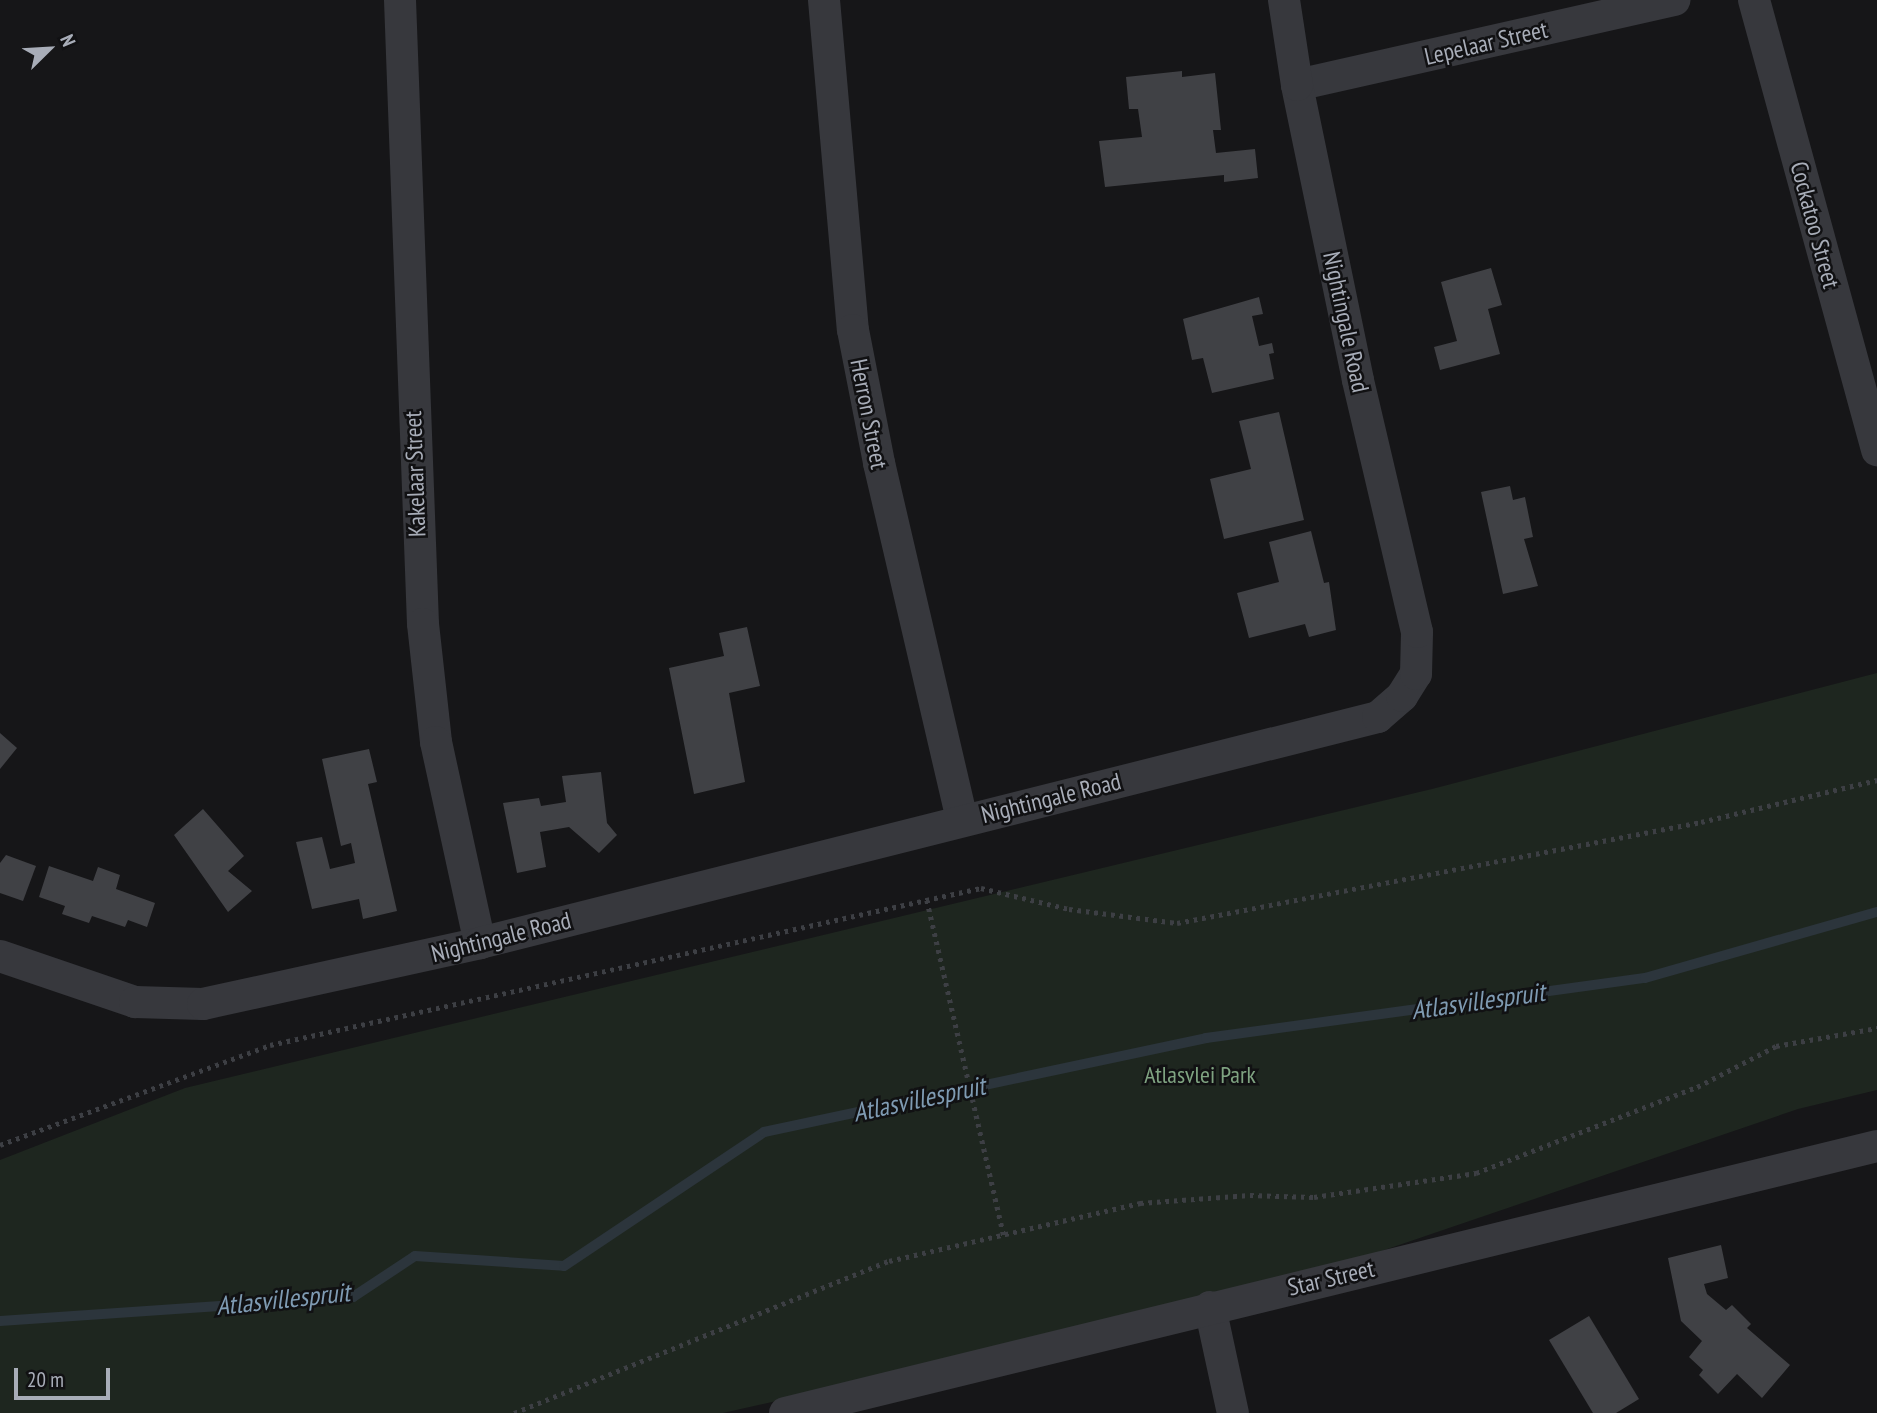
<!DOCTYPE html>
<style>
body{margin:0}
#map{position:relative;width:1877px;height:1413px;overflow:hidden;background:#161618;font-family:"PT Sans Narrow",sans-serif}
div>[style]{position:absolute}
.green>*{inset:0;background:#1e261f}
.stream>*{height:10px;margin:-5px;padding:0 5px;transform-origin:5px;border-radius:5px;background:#2c353c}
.building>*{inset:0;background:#404145}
.path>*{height:4.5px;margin-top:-2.25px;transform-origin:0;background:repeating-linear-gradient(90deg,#3d3f44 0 3.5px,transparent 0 8.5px)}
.street>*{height:32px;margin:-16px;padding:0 16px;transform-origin:16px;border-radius:16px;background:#37383d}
span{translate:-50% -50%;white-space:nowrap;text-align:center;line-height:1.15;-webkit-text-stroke:5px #111113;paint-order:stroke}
.street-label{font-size:24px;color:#a8adb8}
.park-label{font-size:24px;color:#7fa381}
.water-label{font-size:26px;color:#7f9bb3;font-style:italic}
.north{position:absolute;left:14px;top:14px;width:70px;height:70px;-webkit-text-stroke:5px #111113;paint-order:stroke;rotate:66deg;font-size:19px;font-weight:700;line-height:28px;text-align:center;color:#a8adb8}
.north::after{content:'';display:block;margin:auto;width:24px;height:32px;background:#a8adb8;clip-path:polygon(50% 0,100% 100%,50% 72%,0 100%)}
.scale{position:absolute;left:14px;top:1368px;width:96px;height:32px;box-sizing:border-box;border:4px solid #a8adb8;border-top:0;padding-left:9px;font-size:21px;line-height:24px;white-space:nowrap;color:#a8adb8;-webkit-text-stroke:5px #111113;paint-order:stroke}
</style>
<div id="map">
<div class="green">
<i style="clip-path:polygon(1877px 673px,1877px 1090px,1798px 1109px,1273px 1288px,723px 1413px,0 1413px,0 1160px,185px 1088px,1432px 789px)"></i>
</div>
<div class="stream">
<i style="left:0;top:1321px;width:354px;rotate:-3.9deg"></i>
<i style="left:353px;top:1297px;width:74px;rotate:-33.5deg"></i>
<i style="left:415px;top:1256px;width:149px;rotate:3.8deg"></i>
<i style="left:564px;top:1266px;width:241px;rotate:-33.8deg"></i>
<i style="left:764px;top:1132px;width:452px;rotate:-12deg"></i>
<i style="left:1206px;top:1038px;width:443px;rotate:-7.8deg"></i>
<i style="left:1645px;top:978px;width:241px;rotate:-15.9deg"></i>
</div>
<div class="building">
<i style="clip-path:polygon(1182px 71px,1182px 77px,1215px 73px,1221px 130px,1213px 130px,1216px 153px,1255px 149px,1258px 178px,1224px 182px,1224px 175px,1105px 187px,1099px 141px,1142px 137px,1138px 109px,1129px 109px,1126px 77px)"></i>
<i style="clip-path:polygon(1491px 268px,1502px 305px,1488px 309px,1500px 354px,1440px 370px,1434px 347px,1457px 341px,1441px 282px)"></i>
<i style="clip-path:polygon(1259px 297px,1263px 314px,1252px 316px,1259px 346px,1272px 343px,1274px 353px,1269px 354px,1274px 379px,1212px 393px,1203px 358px,1192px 360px,1183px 319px)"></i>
<i style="clip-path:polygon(1279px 412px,1304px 520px,1224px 539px,1210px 479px,1251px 469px,1239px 421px)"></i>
<i style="clip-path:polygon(1510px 486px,1513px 500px,1525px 497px,1533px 537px,1524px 539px,1538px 586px,1503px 594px,1481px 492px)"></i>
<i style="clip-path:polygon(1311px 531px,1324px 583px,1329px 582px,1336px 630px,1309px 637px,1305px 624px,1249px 638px,1237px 593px,1279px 582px,1269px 542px)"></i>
<i style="clip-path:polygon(747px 627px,760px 686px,729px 693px,745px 782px,694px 794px,669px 668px,724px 656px,719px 633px)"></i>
<i style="clip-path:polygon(0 733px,17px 748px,0 769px)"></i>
<i style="clip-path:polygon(369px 749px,377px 782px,368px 784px,397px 911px,363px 919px,359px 899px,312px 909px,296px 842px,322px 837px,330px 869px,355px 863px,351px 843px,341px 846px,322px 759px)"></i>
<i style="clip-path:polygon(601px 772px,607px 823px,617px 835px,599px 853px,569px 827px,540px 832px,546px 867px,517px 873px,503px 803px,539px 798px,541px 806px,566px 802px,562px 776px)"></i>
<i style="clip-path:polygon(203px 809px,244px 856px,228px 871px,252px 891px,228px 912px,174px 835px)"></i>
<i style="clip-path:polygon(6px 855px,36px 866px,23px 901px,0 893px,0 863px)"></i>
<i style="clip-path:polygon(49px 866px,93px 881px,98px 867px,120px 875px,116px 889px,155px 903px,147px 927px,128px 920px,125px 927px,92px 916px,89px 923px,62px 914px,65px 906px,39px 897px)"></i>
<i style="clip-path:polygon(1721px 1245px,1728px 1278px,1704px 1284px,1707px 1294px,1726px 1310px,1732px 1305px,1751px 1324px,1747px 1328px,1790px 1365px,1762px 1398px,1737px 1374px,1718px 1394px,1699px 1375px,1703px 1370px,1689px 1357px,1702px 1341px,1681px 1321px,1668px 1258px)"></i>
<i style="clip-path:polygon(1589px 1316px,1639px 1399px,1616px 1413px,1593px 1413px,1549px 1340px)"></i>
</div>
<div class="path">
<i style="left:927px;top:900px;width:344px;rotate:77.1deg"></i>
<i style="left:0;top:1145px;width:288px;rotate:-20.3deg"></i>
<i style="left:270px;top:1045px;width:728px;rotate:-12.45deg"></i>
<i style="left:981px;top:888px;width:90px;rotate:13.4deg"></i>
<i style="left:1069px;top:909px;width:109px;rotate:7.4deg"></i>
<i style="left:1177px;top:923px;width:534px;rotate:-10.91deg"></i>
<i style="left:1701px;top:822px;width:181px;rotate:-13.4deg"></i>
<i style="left:514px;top:1413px;width:405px;rotate:-22.1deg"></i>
<i style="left:889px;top:1261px;width:258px;rotate:-13deg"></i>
<i style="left:1140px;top:1203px;width:110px;rotate:-4.2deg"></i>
<i style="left:1250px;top:1195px;width:64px;rotate:1.8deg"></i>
<i style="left:1314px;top:1197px;width:164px;rotate:-8.4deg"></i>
<i style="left:1476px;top:1173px;width:237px;rotate:-21.3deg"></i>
<i style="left:1697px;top:1087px;width:89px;rotate:-27.4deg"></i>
<i style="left:1776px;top:1046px;width:103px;rotate:-10.1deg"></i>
</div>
<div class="street">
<i style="left:400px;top:0;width:624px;rotate:87.89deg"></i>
<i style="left:423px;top:624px;width:119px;rotate:83.7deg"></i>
<i style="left:436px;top:742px;width:206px;rotate:77.7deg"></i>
<i style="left:824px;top:0;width:331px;rotate:85deg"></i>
<i style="left:853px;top:330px;width:136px;rotate:78.9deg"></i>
<i style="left:879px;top:463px;width:367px;rotate:76.9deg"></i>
<i style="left:1754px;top:0;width:467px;rotate:74.7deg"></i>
<i style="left:1297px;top:85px;width:387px;rotate:-12.7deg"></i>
<i style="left:0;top:956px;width:143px;rotate:18.8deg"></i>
<i style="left:135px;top:1002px;width:68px;rotate:1.7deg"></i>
<i style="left:203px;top:1004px;width:284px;rotate:-12.4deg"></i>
<i style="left:480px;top:943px;width:926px;rotate:-14.13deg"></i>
<i style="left:1378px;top:717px;width:32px;rotate:-41deg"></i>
<i style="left:1402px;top:696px;width:26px;rotate:-58deg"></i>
<i style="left:1416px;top:674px;width:42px;rotate:-88.6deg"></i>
<i style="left:1417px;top:632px;width:259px;rotate:-103.2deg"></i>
<i style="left:1358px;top:380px;width:301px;rotate:-101.7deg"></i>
<i style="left:1297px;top:85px;width:86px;rotate:-98.7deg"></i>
<i style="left:1210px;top:1307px;width:108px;rotate:77.8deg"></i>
<i style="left:785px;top:1413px;width:1124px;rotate:-13.74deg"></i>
</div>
<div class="street-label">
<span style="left:1486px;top:43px;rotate:-13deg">Lepelaar Street</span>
<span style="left:1815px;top:225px;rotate:75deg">Cockatoo Street</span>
<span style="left:1346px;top:322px;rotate:78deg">Nightingale Road</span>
<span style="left:869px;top:414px;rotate:79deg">Herron Street</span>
<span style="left:415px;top:474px;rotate:-92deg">Kakelaar Street</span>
<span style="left:1051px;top:798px;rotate:-14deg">Nightingale Road</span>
<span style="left:501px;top:937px;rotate:-14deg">Nightingale Road</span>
<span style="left:1331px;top:1278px;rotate:-13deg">Star Street</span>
</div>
<div class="park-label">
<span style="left:1200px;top:1075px">Atlasvlei Park</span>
</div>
<div class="water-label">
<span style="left:1478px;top:1001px;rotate:-8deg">Atlasvillespruit</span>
<span style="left:919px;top:1099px;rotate:-12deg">Atlasvillespruit</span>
<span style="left:283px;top:1299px;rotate:-6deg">Atlasvillespruit</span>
</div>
<div class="north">N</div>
<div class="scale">20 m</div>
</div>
